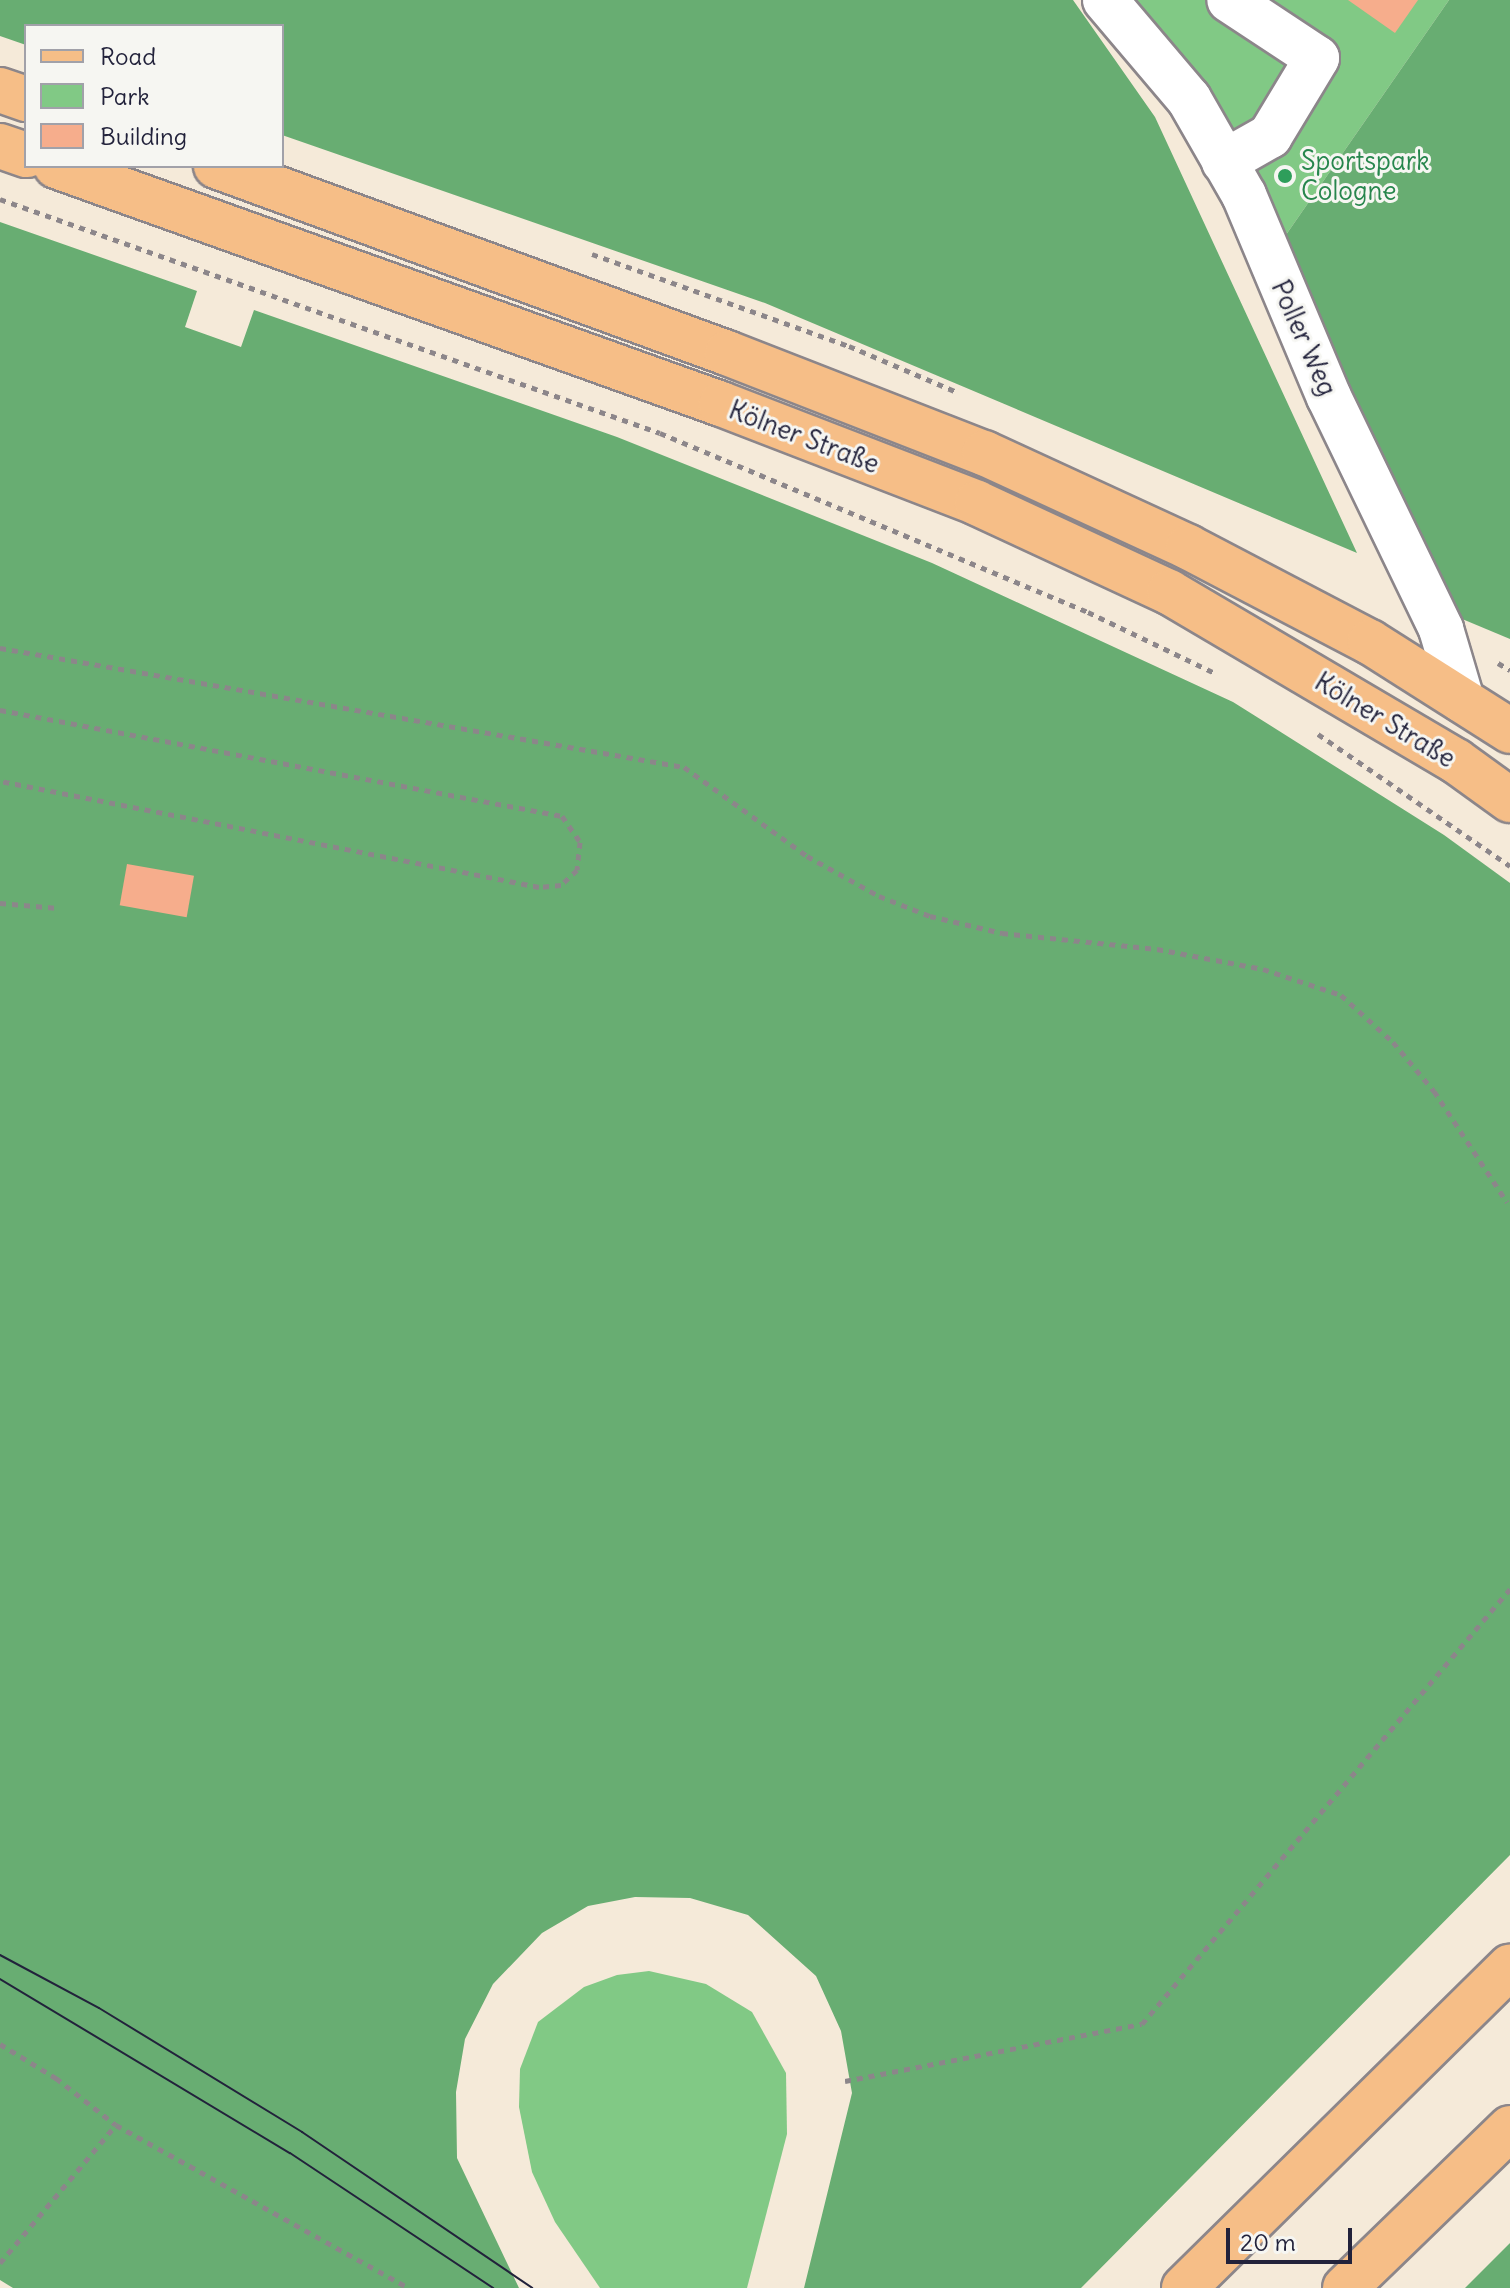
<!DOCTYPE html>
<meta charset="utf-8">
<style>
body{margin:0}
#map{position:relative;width:1510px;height:2288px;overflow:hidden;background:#f5ead9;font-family:Delius,sans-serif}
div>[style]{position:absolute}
.green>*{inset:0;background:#81c985}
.forest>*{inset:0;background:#68ad72}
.building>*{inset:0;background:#f6ad8c;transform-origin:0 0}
.path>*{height:5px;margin-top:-2.5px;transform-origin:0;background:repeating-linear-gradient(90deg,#8c868a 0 6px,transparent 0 12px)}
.roads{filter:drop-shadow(2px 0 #8c868a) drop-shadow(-2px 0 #8c868a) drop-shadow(0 2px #8c868a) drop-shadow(0 -2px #8c868a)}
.minor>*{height:44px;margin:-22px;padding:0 22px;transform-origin:22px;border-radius:22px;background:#fff}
.major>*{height:44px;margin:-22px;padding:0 22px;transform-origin:22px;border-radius:22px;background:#f6be87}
.highway>*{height:44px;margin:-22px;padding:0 22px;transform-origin:22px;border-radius:22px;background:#f6be87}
.tram>*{height:2px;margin:-1px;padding:0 1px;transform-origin:1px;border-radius:1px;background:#22223b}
.dots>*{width:22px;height:22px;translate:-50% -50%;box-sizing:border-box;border:4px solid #f6f6f2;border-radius:50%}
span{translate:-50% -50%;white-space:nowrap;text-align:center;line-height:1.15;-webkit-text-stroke:6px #f6f6f2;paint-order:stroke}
.leisure-label{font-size:26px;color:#27864d}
.left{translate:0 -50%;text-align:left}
.street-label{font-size:26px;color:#22223b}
.legend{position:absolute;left:24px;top:24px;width:260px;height:144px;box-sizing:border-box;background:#f6f6f2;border:2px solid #a1a1a9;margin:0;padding:10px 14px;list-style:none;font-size:24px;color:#22223b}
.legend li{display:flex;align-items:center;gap:16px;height:40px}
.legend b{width:40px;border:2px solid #a1a1a9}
.scale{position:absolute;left:1226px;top:2228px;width:126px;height:36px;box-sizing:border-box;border:4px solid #22223b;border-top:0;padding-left:10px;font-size:24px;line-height:28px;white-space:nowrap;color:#22223b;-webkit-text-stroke:6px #f6f6f2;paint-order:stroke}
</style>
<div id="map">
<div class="green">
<i style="clip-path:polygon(1126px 0,1449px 0,1281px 242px)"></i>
<i style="clip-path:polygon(649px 1971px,706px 1984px,752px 2012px,786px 2073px,787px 2134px,747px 2288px,600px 2288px,555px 2222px,532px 2172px,519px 2107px,520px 2069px,538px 2022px,584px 1987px,617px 1975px)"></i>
</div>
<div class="forest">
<i style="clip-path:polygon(0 0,1073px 0,1155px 117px,1357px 553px,765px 303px,282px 135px,282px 26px,26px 26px,26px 45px,0 36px)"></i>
<i style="clip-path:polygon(1449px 0,1510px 0,1510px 639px,1455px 616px,1281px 242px)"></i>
<i style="clip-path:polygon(0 222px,197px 291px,185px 327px,241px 347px,254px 310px,617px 437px,932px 563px,1233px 702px,1444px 835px,1510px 883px,1510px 1855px,1081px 2288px,804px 2288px,852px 2093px,841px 2031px,816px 1976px,748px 1915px,690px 1898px,635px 1897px,588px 1906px,542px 1933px,493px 1984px,465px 2039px,456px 2092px,457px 2158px,519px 2288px,13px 2288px,0 2280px)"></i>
<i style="clip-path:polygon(1510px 2242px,1510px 2288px,1465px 2288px,1510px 2243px)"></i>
</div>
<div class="building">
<i style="clip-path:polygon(1348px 0,1418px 0,1395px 33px)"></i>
<i style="left:127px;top:864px;width:68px;height:42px;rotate:10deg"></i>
</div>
<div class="path">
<i style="left:0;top:199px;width:700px;rotate:19.52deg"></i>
<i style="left:660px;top:433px;width:464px;rotate:22.7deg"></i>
<i style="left:1088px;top:612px;width:143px;rotate:25.7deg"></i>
<i style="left:592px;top:254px;width:273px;rotate:19.7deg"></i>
<i style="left:849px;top:346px;width:117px;rotate:23.1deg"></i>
<i style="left:0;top:648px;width:694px;rotate:9.87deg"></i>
<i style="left:684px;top:767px;width:152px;rotate:35.9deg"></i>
<i style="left:807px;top:856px;width:82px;rotate:29.1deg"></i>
<i style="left:879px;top:896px;width:55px;rotate:21.4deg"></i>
<i style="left:930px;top:916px;width:74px;rotate:13.3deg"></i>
<i style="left:1002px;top:933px;width:156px;rotate:5.9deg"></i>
<i style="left:1157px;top:949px;width:108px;rotate:10.7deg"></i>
<i style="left:1263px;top:969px;width:82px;rotate:18.4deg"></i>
<i style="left:1341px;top:995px;width:70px;rotate:42.1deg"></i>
<i style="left:1393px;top:1042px;width:64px;rotate:50.1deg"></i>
<i style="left:1434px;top:1091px;width:133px;rotate:56.7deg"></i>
<i style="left:1498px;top:663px;width:14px;rotate:30deg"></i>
<i style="left:0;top:710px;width:572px;rotate:10.68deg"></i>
<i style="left:562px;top:816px;width:32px;rotate:55deg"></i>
<i style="left:580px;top:842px;width:28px;rotate:96deg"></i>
<i style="left:577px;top:870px;width:22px;rotate:137deg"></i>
<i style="left:561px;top:885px;width:22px;rotate:175deg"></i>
<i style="left:539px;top:887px;width:549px;rotate:-168.87deg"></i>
<i style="left:1318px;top:734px;width:233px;rotate:34.5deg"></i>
<i style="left:0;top:903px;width:58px;rotate:4.9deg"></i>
<i style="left:0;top:2044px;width:66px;rotate:31.3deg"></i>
<i style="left:56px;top:2078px;width:76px;rotate:38.1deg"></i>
<i style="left:116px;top:2125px;width:335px;rotate:29.1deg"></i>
<i style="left:845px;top:2081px;width:302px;rotate:-10.9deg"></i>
<i style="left:1142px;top:2024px;width:570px;rotate:-49.77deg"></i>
<i style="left:0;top:2263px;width:180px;rotate:-50deg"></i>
</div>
<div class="roads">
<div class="minor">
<i style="left:1105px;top:0;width:130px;rotate:49.7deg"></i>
<i style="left:1189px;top:99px;width:111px;rotate:60.2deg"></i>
<i style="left:1244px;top:195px;width:219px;rotate:67.2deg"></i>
<i style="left:1329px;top:397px;width:258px;rotate:64.2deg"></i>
<i style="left:1441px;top:629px;width:74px;rotate:73.5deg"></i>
<i style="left:1224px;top:162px;width:53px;rotate:-29.5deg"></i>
<i style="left:1270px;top:136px;width:91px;rotate:-58.9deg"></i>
<i style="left:1317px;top:58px;width:105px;rotate:-146.6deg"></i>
</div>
<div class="major">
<i style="left:0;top:90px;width:28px;rotate:19deg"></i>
<i style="left:0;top:146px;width:28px;rotate:19deg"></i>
<i style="left:56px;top:166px;width:706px;rotate:19.69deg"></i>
<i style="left:721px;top:404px;width:274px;rotate:21.1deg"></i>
<i style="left:977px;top:503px;width:212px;rotate:24.9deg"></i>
<i style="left:1169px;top:592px;width:333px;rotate:30.5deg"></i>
<i style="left:1456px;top:761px;width:67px;rotate:35.8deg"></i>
<i style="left:216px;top:166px;width:544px;rotate:20.1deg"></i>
<i style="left:727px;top:353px;width:276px;rotate:21.3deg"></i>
<i style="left:984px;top:453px;width:225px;rotate:24.7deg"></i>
<i style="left:1188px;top:547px;width:205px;rotate:27.6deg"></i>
<i style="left:1370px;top:642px;width:166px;rotate:32.4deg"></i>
</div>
<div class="highway">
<i style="left:1184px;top:2288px;width:458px;rotate:-44.6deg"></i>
<i style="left:1345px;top:2288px;width:230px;rotate:-44.1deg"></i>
</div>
</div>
<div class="tram">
<i style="left:0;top:1955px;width:112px;rotate:28.2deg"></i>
<i style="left:99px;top:2008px;width:238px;rotate:31.4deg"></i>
<i style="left:302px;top:2132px;width:278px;rotate:34.1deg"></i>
<i style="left:0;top:1979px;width:338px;rotate:31deg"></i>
<i style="left:290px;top:2153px;width:244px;rotate:33.6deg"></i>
</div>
<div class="dots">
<i style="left:1285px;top:176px;background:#2e9e5b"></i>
</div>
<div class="leisure-label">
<span class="left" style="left:1301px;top:176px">Sportspark<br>Cologne</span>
</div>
<div class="street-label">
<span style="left:1304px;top:338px;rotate:66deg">Poller Weg</span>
<span style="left:804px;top:437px;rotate:21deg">Kölner Straße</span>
<span style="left:1385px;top:720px;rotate:31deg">Kölner Straße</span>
</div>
<ul class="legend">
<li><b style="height:10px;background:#f6be87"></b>Road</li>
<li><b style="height:22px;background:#81c985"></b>Park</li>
<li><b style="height:22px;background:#f6ad8c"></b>Building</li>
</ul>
<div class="scale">20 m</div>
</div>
